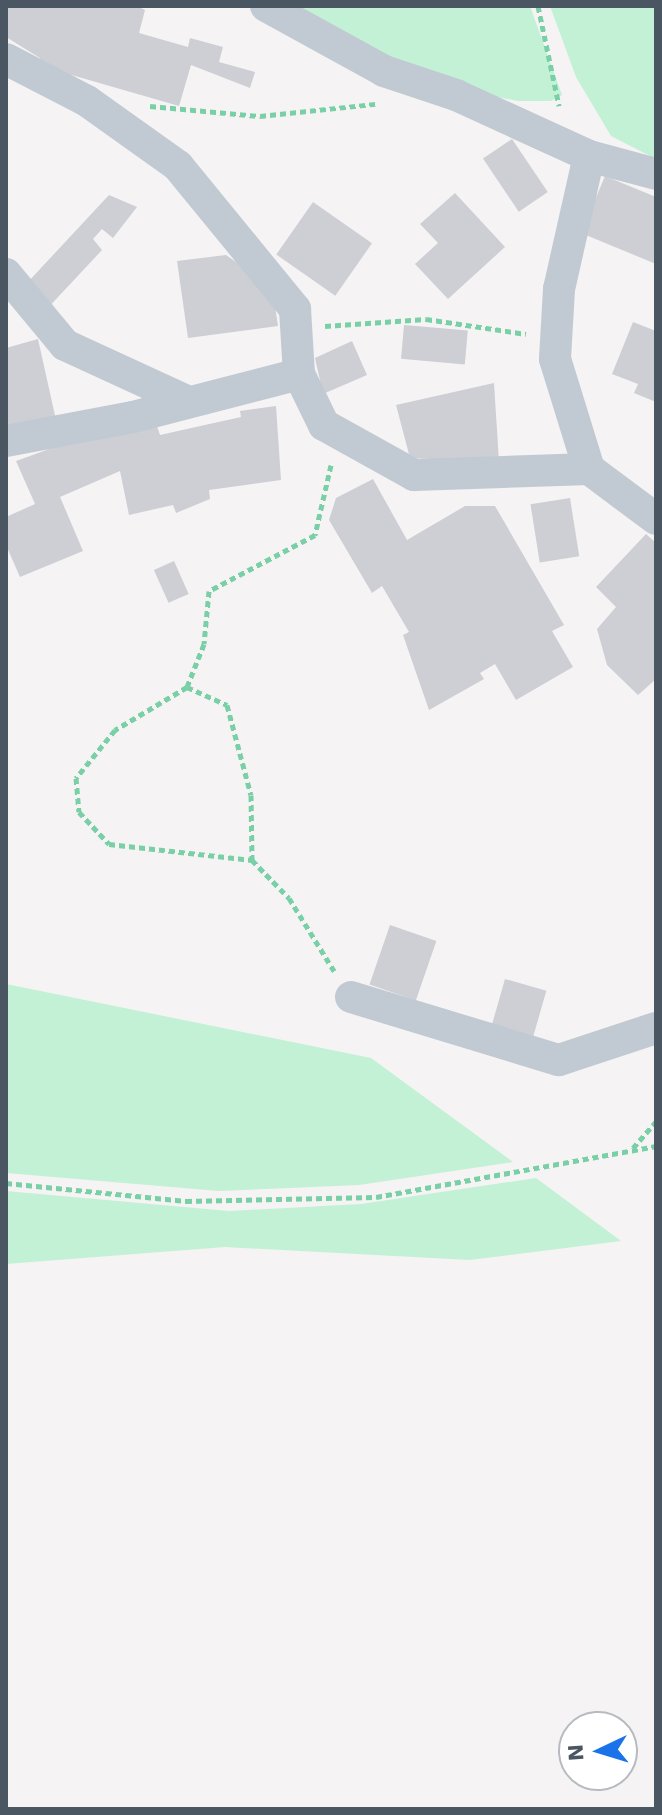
<!DOCTYPE html>
<style>
body{margin:0}
#map{position:relative;width:662px;height:1815px;overflow:hidden;background:#f5f3f3;font-family:"Work Sans",sans-serif}
div>[style]{position:absolute}
.green>*{inset:0;background:#c3f1d5}
.building>*{inset:0;background:#cdcfd5;transform-origin:0 0}
.path>*{height:5px;margin-top:-2.5px;transform-origin:0;background:repeating-linear-gradient(90deg,#7ad0a6 0 6px,transparent 0 10px)}
.minor>*{height:32px;margin:-16px;padding:0 16px;transform-origin:16px;border-radius:16px;background:#c1cad2}
span{translate:-50% -50%;white-space:nowrap;text-align:center;line-height:1.15;-webkit-text-stroke:8px #fff;paint-order:stroke}
.frame{position:absolute;inset:0;border:8px solid #4a5661;pointer-events:none}
.north{position:absolute;left:558px;top:1711px;width:80px;height:80px;box-sizing:border-box;background:#fff;border:2px solid #b7bbc0;border-radius:50%;rotate:266deg;font-size:22px;font-weight:700;line-height:32px;text-align:center;color:#4a5661}
.north::after{content:'';display:block;margin:auto;width:28px;height:36px;background:#1a73e8;clip-path:polygon(50% 0,100% 100%,50% 72%,0 100%)}
</style>
<div id="map">
<div class="green">
<i style="clip-path:polygon(297px 6px,530px 6px,562px 95px,551px 101px,518px 101px,483px 94px,399px 65px)"></i>
<i style="clip-path:polygon(550px 6px,656px 6px,656px 159px,611px 136px,576px 77px)"></i>
<i style="clip-path:polygon(6px 984px,371px 1058px,513px 1162px,359px 1185px,219px 1191px,6px 1173px)"></i>
<i style="clip-path:polygon(536px 1178px,621px 1241px,470px 1260px,225px 1247px,6px 1264px,6px 1191px,229px 1211px,361px 1204px)"></i>
</div>
<div class="building">
<i style="clip-path:polygon(6px 6px,137px 6px,145px 10px,139px 33px,188px 47px,190px 38px,223px 47px,219px 62px,255px 72px,250px 88px,191px 65px,179px 106px,37px 65px,40px 58px,6px 37px)"></i>
<i style="left:512px;top:139px;width:64px;height:35px;rotate:56deg"></i>
<i style="clip-path:polygon(605px 176px,656px 197px,656px 264px,581px 233px)"></i>
<i style="clip-path:polygon(455px 193px,505px 247px,448px 299px,415px 264px,438px 243px,420px 224px)"></i>
<i style="clip-path:polygon(109px 195px,137px 207px,113px 238px,102px 229px,93px 239px,102px 250px,45px 311px,27px 283px)"></i>
<i style="left:313px;top:202px;width:72px;height:64px;rotate:35deg"></i>
<i style="clip-path:polygon(226px 255px,272px 287px,278px 326px,188px 338px,177px 261px)"></i>
<i style="clip-path:polygon(633px 322px,656px 331px,656px 402px,634px 393px,638px 384px,612px 374px)"></i>
<i style="left:404px;top:325px;width:64px;height:34px;rotate:5deg"></i>
<i style="clip-path:polygon(38px 339px,56px 420px,6px 431px,6px 348px)"></i>
<i style="clip-path:polygon(352px 341px,367px 375px,323px 394px,315px 358px)"></i>
<i style="clip-path:polygon(494px 383px,499px 462px,410px 458px,396px 405px)"></i>
<i style="clip-path:polygon(276px 406px,281px 480px,209px 490px,210px 499px,176px 513px,173px 505px,129px 515px,120px 471px,60px 497px,83px 551px,20px 577px,6px 545px,6px 517px,35px 504px,16px 461px,152px 412px,160px 435px,241px 417px,240px 411px)"></i>
<i style="clip-path:polygon(373px 479px,407px 540px,465px 506px,495px 506px,564px 625px,552px 631px,573px 667px,516px 700px,495px 664px,480px 673px,484px 679px,429px 710px,403px 635px,409px 632px,382px 586px,372px 593px,329px 520px,336px 498px)"></i>
<i style="left:570px;top:498px;width:59px;height:40px;rotate:81deg"></i>
<i style="clip-path:polygon(646px 534px,656px 543px,656px 679px,638px 695px,607px 665px,597px 629px,616px 607px,596px 587px)"></i>
<i style="left:174px;top:561px;width:36px;height:22px;rotate:66deg"></i>
<i style="left:390px;top:925px;width:49px;height:63px;rotate:19deg"></i>
<i style="left:505px;top:979px;width:43px;height:48px;rotate:16deg"></i>
</div>
<div class="path">
<i style="left:538px;top:6px;width:102px;rotate:78.1deg"></i>
<i style="left:150px;top:106px;width:110px;rotate:5.2deg"></i>
<i style="left:260px;top:116px;width:116px;rotate:-6deg"></i>
<i style="left:325px;top:326px;width:101px;rotate:-4deg"></i>
<i style="left:426px;top:319px;width:101px;rotate:8.5deg"></i>
<i style="left:331px;top:465px;width:72px;rotate:102.9deg"></i>
<i style="left:315px;top:535px;width:120px;rotate:152.2deg"></i>
<i style="left:209px;top:591px;width:53px;rotate:95.4deg"></i>
<i style="left:204px;top:644px;width:46px;rotate:111.6deg"></i>
<i style="left:187px;top:687px;width:84px;rotate:149.2deg"></i>
<i style="left:115px;top:730px;width:62px;rotate:129.1deg"></i>
<i style="left:76px;top:778px;width:34px;rotate:85deg"></i>
<i style="left:79px;top:812px;width:44px;rotate:46.8deg"></i>
<i style="left:109px;top:844px;width:144px;rotate:6.4deg"></i>
<i style="left:252px;top:860px;width:53px;rotate:45.8deg"></i>
<i style="left:289px;top:898px;width:86px;rotate:58.3deg"></i>
<i style="left:187px;top:687px;width:44px;rotate:24.2deg"></i>
<i style="left:227px;top:705px;width:93px;rotate:75.1deg"></i>
<i style="left:251px;top:795px;width:65px;rotate:89.1deg"></i>
<i style="left:633px;top:1148px;width:35px;rotate:-49deg"></i>
<i style="left:6px;top:1183px;width:181px;rotate:5.7deg"></i>
<i style="left:186px;top:1201px;width:190px;rotate:-1.2deg"></i>
<i style="left:376px;top:1197px;width:285px;rotate:-10.3deg"></i>
</div>
<div class="minor">
<i style="left:266px;top:6px;width:135px;rotate:28.8deg"></i>
<i style="left:384px;top:71px;width:76px;rotate:18.4deg"></i>
<i style="left:456px;top:95px;width:146px;rotate:24.6deg"></i>
<i style="left:589px;top:156px;width:69px;rotate:15deg"></i>
<i style="left:6px;top:59px;width:91px;rotate:27.4deg"></i>
<i style="left:87px;top:101px;width:112px;rotate:35.5deg"></i>
<i style="left:178px;top:166px;width:185px;rotate:50.7deg"></i>
<i style="left:295px;top:309px;width:65px;rotate:86.5deg"></i>
<i style="left:299px;top:374px;width:57px;rotate:63.9deg"></i>
<i style="left:324px;top:425px;width:103px;rotate:29.1deg"></i>
<i style="left:414px;top:475px;width:175px;rotate:-2deg"></i>
<i style="left:589px;top:156px;width:136px;rotate:102.7deg"></i>
<i style="left:559px;top:289px;width:70px;rotate:93.3deg"></i>
<i style="left:555px;top:359px;width:115px;rotate:72.8deg"></i>
<i style="left:589px;top:469px;width:84px;rotate:36.7deg"></i>
<i style="left:6px;top:274px;width:92px;rotate:50.3deg"></i>
<i style="left:65px;top:345px;width:134px;rotate:24.7deg"></i>
<i style="left:6px;top:441px;width:129px;rotate:-10.7deg"></i>
<i style="left:133px;top:417px;width:171px;rotate:-14.5deg"></i>
<i style="left:351px;top:997px;width:217px;rotate:16.9deg"></i>
<i style="left:559px;top:1060px;width:102px;rotate:-18.3deg"></i>
</div>
<div class="frame"></div>
<div class="north">N</div>
</div>
